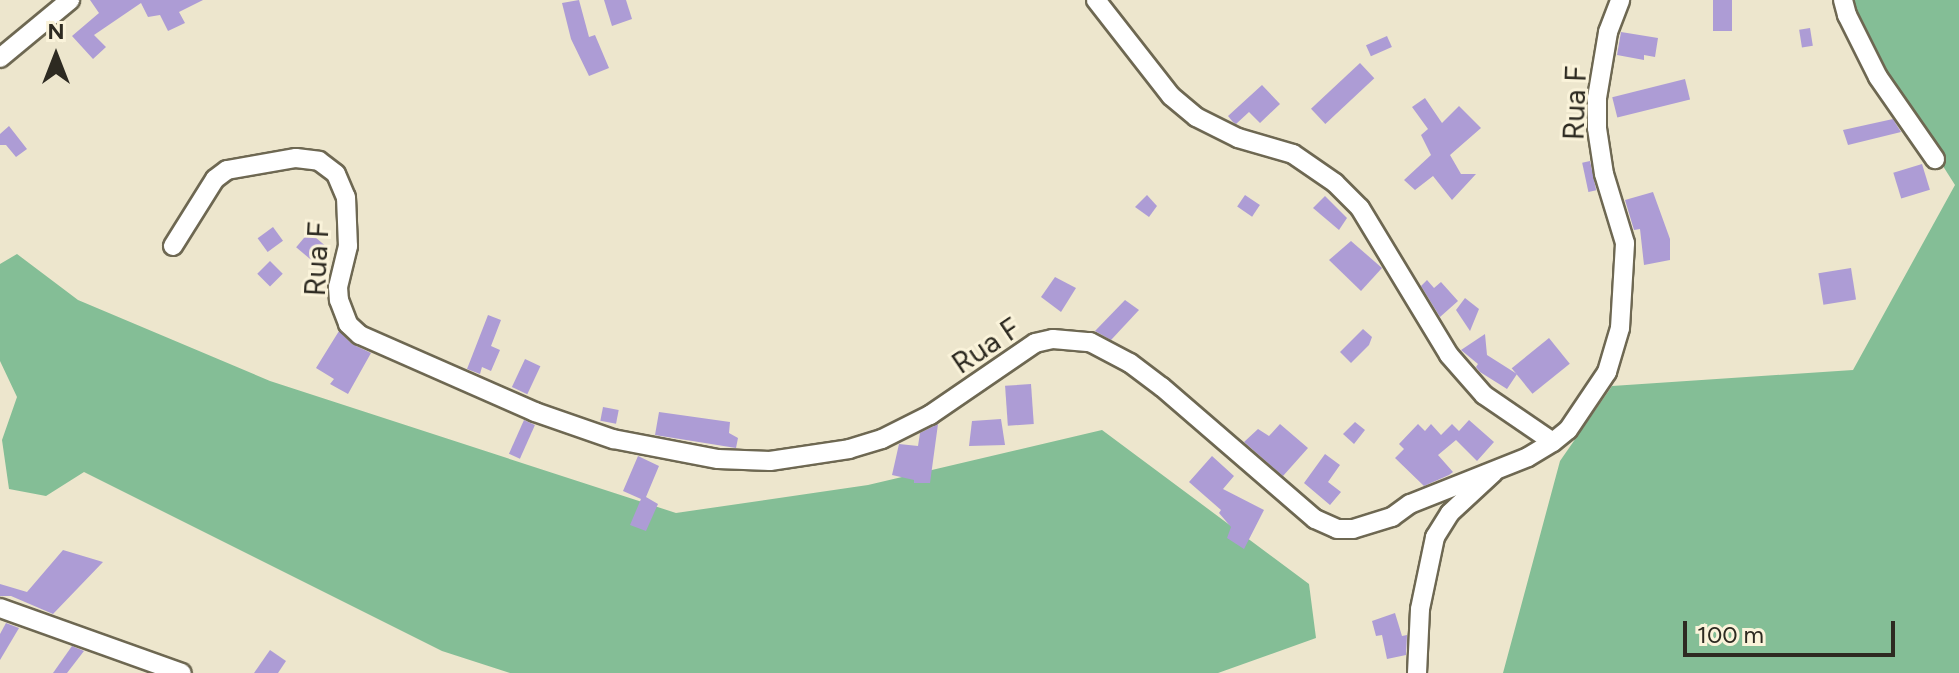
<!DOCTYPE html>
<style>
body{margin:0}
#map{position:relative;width:1959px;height:673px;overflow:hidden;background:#ede6cd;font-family:Figtree,sans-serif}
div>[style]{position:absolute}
.forest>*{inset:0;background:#84be96}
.building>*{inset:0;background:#ad9cd5;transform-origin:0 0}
.roads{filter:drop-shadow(2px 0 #6e6852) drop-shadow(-2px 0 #6e6852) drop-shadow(0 2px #6e6852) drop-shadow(0 -2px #6e6852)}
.minor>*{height:18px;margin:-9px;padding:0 9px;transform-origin:9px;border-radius:9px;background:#fff}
span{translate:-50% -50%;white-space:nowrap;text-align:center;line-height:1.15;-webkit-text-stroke:6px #faf3da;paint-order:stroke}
.street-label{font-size:30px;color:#2d2a21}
.north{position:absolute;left:16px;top:16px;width:80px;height:80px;-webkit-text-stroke:6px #faf3da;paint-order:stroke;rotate:0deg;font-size:22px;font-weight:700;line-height:32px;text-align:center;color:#2d2a21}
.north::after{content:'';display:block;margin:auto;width:28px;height:36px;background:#2d2a21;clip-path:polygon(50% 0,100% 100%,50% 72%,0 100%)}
.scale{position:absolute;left:1683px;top:621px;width:212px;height:36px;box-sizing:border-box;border:4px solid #2d2a21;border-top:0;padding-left:10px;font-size:24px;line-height:28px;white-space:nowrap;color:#2d2a21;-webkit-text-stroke:6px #faf3da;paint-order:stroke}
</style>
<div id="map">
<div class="forest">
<i style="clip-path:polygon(1843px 0,1959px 0,1959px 673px,1503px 673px,1560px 461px,1612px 386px,1853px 370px,1955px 185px,1847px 15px)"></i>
<i style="clip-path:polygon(17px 254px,78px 300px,270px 381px,676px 513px,868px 485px,1102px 430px,1309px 584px,1316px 638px,1218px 673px,510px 673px,442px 651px,84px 472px,46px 496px,9px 489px,2px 440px,17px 397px,0 361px,0 264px)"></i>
</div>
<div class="building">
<i style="clip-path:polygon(90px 0,203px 0,179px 12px,185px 23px,168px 31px,160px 15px,148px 17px,141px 3px,94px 35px,106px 47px,93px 59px,72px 36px,99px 13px)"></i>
<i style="clip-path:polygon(579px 0,589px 37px,595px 35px,609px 68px,589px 76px,571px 39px,562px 3px)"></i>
<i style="clip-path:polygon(604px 0,626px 0,632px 19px,612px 26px)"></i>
<i style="left:1713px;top:0;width:19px;height:31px"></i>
<i style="left:1810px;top:28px;width:18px;height:11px;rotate:81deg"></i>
<i style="clip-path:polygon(1621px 32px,1658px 38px,1655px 57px,1644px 55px,1644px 60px,1617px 55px)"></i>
<i style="left:1387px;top:36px;width:12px;height:23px;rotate:66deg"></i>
<i style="left:1360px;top:63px;width:21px;height:67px;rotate:47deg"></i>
<i style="left:1685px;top:79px;width:21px;height:75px;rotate:76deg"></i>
<i style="clip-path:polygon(1262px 85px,1280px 104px,1260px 123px,1249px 112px,1236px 124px,1233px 122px,1228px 116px)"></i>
<i style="clip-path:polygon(1425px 98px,1442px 123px,1459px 106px,1481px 128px,1450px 155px,1461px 174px,1476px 174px,1452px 200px,1433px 176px,1415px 190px,1404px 180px,1431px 155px,1421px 135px,1428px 129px,1412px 107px)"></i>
<i style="clip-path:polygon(1893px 119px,1901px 132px,1848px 145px,1843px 130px)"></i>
<i style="clip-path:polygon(9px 126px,27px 149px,16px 157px,6px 145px,0 145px,0 134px)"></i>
<i style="left:1590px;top:161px;width:30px;height:8px;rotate:78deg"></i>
<i style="left:1922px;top:164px;width:27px;height:30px;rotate:73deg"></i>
<i style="clip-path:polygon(1653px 192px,1670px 239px,1670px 260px,1644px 265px,1640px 229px,1634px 230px,1625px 200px)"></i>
<i style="clip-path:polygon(1147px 195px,1157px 206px,1149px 217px,1135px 207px)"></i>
<i style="left:1245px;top:195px;width:18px;height:14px;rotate:34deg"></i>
<i style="clip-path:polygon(1325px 196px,1347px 218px,1339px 230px,1313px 208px)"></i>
<i style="left:273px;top:227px;width:17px;height:19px;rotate:54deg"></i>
<i style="left:309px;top:232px;width:26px;height:20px;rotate:40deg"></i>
<i style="clip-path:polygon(1351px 241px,1382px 268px,1361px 291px,1329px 260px)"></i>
<i style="left:270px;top:261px;width:18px;height:18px;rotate:45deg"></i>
<i style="left:1851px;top:268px;width:32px;height:33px;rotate:81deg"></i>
<i style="clip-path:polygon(1055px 277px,1076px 288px,1061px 312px,1041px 297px)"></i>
<i style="clip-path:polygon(1427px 280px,1434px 288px,1441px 282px,1458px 301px,1440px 317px,1421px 286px)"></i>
<i style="clip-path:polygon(1465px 298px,1479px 309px,1470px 331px,1456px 310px)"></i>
<i style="clip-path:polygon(1125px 300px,1139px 310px,1111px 340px,1095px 331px)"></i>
<i style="clip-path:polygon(488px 315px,501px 320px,491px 346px,500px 350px,491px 371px,482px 367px,480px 374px,467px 369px)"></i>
<i style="clip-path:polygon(1363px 329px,1372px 337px,1369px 345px,1351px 363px,1340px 352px)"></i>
<i style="clip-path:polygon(339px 331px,352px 344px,371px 353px,348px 394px,330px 384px,334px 379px,316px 368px)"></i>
<i style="clip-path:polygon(1485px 334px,1487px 355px,1517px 374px,1507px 389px,1480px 372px,1476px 367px,1478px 364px,1461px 350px)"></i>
<i style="left:1549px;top:338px;width:33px;height:48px;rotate:51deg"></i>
<i style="left:525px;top:359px;width:17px;height:31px;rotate:25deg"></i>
<i style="left:1031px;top:384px;width:40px;height:26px;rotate:86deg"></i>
<i style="left:603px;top:407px;width:16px;height:14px;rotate:11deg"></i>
<i style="clip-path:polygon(659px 412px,730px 422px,729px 433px,738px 438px,736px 448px,655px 435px)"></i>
<i style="clip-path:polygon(1001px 419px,1005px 445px,969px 446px,972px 421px)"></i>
<i style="left:524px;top:420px;width:12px;height:37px;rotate:24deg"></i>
<i style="clip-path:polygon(1469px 420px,1494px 442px,1477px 461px,1456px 440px,1438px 455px,1453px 472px,1449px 475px,1424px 486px,1395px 458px,1404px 449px,1399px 444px,1418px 424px,1425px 431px,1431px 424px,1441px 435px,1452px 424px,1459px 431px)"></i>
<i style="clip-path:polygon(1355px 422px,1365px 430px,1354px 444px,1343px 434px)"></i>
<i style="clip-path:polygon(938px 424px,930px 483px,914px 483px,914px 480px,892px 475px,899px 444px,918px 446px,920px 433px)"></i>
<i style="clip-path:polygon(1280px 424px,1308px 448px,1283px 476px,1244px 442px,1258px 429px,1269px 436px)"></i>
<i style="clip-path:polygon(1325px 454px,1340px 465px,1328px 482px,1341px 492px,1330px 505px,1304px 483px)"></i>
<i style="clip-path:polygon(638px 456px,659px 466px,646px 497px,658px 504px,646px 531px,630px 525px,641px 499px,623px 491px)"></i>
<i style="clip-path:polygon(1212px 456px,1234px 476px,1223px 489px,1264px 510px,1244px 549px,1227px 538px,1231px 527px,1219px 513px,1221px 510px,1189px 482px)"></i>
<i style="clip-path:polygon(63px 550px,103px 562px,53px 614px,11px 596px,0 596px,0 584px,27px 592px)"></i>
<i style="clip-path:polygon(1395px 613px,1402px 636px,1407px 635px,1406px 655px,1387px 659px,1382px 635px,1376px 636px,1372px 621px)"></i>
<i style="clip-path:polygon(6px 623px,19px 628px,0 660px,0 634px)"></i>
<i style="clip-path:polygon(72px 646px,84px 651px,67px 673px,53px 673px)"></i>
<i style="clip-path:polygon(270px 650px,286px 661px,278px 673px,254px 673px)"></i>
</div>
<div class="roads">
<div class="minor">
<i style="left:1096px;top:0;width:122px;rotate:52deg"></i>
<i style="left:1171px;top:96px;width:33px;rotate:40deg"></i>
<i style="left:1196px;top:117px;width:47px;rotate:26.6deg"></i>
<i style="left:1238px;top:138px;width:57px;rotate:16.2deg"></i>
<i style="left:1293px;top:154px;width:51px;rotate:34.6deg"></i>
<i style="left:1335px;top:183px;width:35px;rotate:45deg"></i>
<i style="left:1360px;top:208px;width:172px;rotate:58.8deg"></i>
<i style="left:1449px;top:355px;width:53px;rotate:48.8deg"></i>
<i style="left:1484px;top:395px;width:83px;rotate:34.3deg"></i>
<i style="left:1843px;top:0;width:16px;rotate:75deg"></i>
<i style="left:1847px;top:15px;width:69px;rotate:63.4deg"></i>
<i style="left:1878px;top:77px;width:100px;rotate:55.2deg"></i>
<i style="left:0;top:58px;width:91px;rotate:-39.6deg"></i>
<i style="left:173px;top:246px;width:79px;rotate:-57.9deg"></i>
<i style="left:215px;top:179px;width:15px;rotate:-37deg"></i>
<i style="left:227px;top:170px;width:70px;rotate:-9.9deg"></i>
<i style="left:296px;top:158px;width:23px;rotate:7deg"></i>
<i style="left:319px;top:161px;width:21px;rotate:37deg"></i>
<i style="left:336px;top:174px;width:25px;rotate:67deg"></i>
<i style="left:346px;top:197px;width:49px;rotate:87.7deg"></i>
<i style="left:348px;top:246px;width:42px;rotate:103.7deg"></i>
<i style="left:338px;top:287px;width:13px;rotate:86deg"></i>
<i style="left:339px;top:300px;width:26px;rotate:69deg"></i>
<i style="left:348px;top:324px;width:16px;rotate:43deg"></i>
<i style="left:360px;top:335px;width:191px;rotate:23.7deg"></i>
<i style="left:535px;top:412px;width:83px;rotate:19.1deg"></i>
<i style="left:613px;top:439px;width:107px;rotate:10.8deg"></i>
<i style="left:718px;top:459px;width:52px;rotate:2.2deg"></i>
<i style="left:770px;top:461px;width:80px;rotate:-8.6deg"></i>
<i style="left:849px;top:449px;width:34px;rotate:-17deg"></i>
<i style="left:882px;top:439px;width:54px;rotate:-26.6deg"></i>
<i style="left:930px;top:415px;width:127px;rotate:-34.4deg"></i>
<i style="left:1035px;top:343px;width:18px;rotate:-13deg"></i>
<i style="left:1053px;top:339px;width:37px;rotate:5deg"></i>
<i style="left:1090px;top:342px;width:45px;rotate:27.7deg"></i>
<i style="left:1130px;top:363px;width:40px;rotate:37deg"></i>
<i style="left:1162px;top:387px;width:202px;rotate:40.8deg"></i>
<i style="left:1315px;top:519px;width:24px;rotate:24deg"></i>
<i style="left:1337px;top:529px;width:16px"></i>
<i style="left:1353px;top:529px;width:41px;rotate:-17.1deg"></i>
<i style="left:1392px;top:517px;width:22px;rotate:-36deg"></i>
<i style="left:1410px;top:504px;width:127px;rotate:-21.7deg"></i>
<i style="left:1528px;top:457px;width:29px;rotate:-31deg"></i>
<i style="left:1553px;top:442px;width:19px;rotate:-39deg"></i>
<i style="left:1568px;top:430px;width:70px;rotate:-56.1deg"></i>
<i style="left:1607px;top:372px;width:46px;rotate:-73.5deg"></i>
<i style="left:1620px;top:328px;width:85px;rotate:-86.6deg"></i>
<i style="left:1625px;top:243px;width:72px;rotate:-106.9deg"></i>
<i style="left:1604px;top:174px;width:47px;rotate:-98.7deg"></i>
<i style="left:1597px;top:128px;width:30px;rotate:-90deg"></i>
<i style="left:1597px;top:98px;width:67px;rotate:-80.5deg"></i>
<i style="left:1608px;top:32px;width:34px;rotate:-69deg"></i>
<i style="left:0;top:608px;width:193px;rotate:19.7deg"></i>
<i style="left:1417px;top:673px;width:64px;rotate:-87.3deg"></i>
<i style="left:1420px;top:609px;width:74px;rotate:-78.2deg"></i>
<i style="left:1435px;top:537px;width:28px;rotate:-58deg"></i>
<i style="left:1450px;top:513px;width:59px;rotate:-42.9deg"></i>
</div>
</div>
<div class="street-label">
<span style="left:1575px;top:103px;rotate:-88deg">Rua F</span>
<span style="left:317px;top:259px;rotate:-87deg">Rua F</span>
<span style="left:986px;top:346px;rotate:-34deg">Rua F</span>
</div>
<div class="north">N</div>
<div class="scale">100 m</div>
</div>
